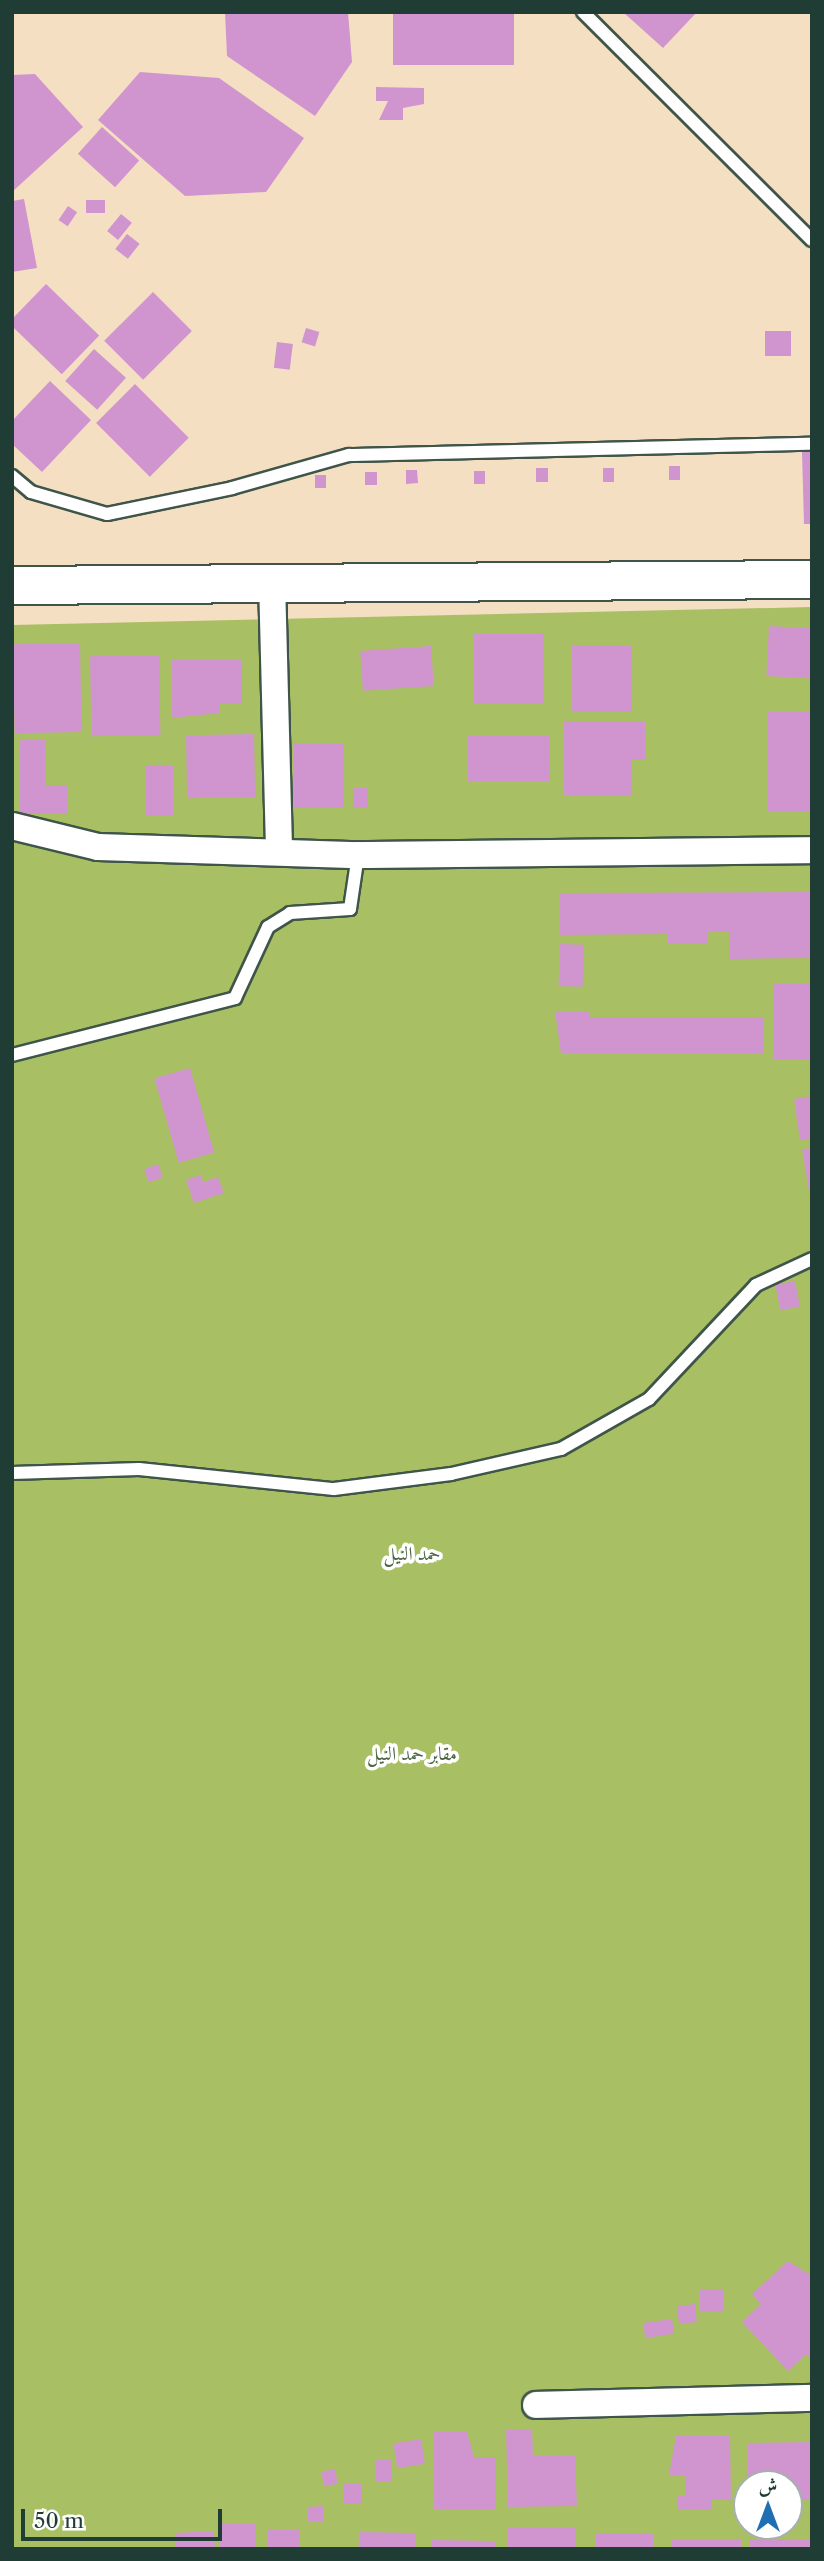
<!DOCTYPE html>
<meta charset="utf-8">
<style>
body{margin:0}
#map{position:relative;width:824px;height:2561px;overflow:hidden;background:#f4dfc2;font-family:"Libre Caslon Text",Amiri,serif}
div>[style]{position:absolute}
.green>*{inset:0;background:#a9bf63}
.building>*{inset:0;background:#d095cf;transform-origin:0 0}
.roads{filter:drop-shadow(2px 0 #3f5549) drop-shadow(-2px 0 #3f5549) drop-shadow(0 2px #3f5549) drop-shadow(0 -2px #3f5549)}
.lane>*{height:12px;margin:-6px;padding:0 6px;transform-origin:6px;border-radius:6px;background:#fff}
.street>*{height:26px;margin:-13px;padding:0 13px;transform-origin:13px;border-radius:13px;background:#fff}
.secondary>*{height:37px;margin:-18.5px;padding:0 18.5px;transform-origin:18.5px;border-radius:18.5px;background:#fff}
span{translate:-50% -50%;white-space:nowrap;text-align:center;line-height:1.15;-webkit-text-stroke:7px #fff;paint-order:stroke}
.park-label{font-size:19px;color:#486442}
.frame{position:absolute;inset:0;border:14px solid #1f3d34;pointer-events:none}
.north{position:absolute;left:733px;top:2470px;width:70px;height:70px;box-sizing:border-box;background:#fff;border:2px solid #a5b1ae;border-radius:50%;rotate:0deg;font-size:19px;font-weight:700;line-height:28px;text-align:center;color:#1f3d34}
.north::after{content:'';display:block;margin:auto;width:24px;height:32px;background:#1f6fb2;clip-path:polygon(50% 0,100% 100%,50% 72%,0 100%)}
.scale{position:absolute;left:21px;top:2509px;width:201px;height:32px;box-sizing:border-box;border:4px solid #1f3d34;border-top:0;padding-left:9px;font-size:21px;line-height:24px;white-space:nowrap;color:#1f3d34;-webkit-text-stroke:5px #fff;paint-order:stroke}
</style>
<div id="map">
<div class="green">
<i style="clip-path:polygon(evenodd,812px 607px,812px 2549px,12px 2549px,12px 625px,812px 607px,747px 2484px,789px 2484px,789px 2526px,747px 2526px,747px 2484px)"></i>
</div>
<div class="building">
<i style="clip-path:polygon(225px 12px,348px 12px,352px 62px,315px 116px,227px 56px)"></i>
<i style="left:393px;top:12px;width:121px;height:53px"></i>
<i style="clip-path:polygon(623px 12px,697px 12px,663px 48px)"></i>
<i style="clip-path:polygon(140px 72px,219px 78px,304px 138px,266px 192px,185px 196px,98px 120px)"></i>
<i style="clip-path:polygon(35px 74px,83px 127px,12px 192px,12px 75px)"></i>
<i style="clip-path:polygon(376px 87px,424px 88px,424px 104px,403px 108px,403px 120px,379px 120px,388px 101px,376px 101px)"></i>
<i style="left:102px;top:127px;width:50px;height:36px;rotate:42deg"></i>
<i style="clip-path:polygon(24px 199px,37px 268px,12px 272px,12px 201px)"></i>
<i style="left:86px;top:200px;width:19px;height:13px"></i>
<i style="left:68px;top:206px;width:11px;height:17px;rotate:34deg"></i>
<i style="left:121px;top:214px;width:14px;height:22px;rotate:39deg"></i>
<i style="left:127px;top:234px;width:16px;height:19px;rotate:38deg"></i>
<i style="left:46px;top:284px;width:74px;height:54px;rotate:44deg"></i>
<i style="left:153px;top:292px;width:55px;height:69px;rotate:45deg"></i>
<i style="left:306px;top:328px;width:14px;height:15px;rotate:17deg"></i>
<i style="left:791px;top:331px;width:25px;height:26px;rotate:90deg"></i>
<i style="left:277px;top:342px;width:16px;height:26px;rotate:7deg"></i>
<i style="left:94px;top:349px;width:43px;height:43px;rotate:42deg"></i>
<i style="clip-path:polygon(50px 381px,91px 420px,42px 472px,12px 444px,12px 421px)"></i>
<i style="left:135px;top:384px;width:76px;height:55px;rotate:45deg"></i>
<i style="clip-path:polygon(812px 451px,812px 524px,804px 524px,802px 452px)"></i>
<i style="left:669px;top:466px;width:11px;height:14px"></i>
<i style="left:536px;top:468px;width:12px;height:14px"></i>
<i style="left:603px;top:468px;width:11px;height:14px"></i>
<i style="clip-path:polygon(406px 470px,417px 470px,418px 483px,406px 484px)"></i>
<i style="left:474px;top:471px;width:11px;height:13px"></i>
<i style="left:365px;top:472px;width:12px;height:13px"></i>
<i style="left:315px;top:475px;width:11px;height:13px"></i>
<i style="left:769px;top:626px;width:43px;height:50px;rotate:3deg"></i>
<i style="left:474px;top:634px;width:69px;height:69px"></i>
<i style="left:80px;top:643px;width:89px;height:67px;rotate:89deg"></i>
<i style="left:431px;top:646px;width:40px;height:71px;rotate:86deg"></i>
<i style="left:571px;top:646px;width:60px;height:65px"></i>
<i style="left:159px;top:655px;width:80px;height:69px;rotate:89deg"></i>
<i style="clip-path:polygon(171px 659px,242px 659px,242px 703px,219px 703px,219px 713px,171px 718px)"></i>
<i style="left:768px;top:712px;width:44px;height:99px"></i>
<i style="clip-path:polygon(564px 721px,646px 722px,646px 759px,632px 759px,632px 796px,564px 796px)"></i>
<i style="left:254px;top:734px;width:63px;height:68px;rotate:89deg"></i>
<i style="left:550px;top:735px;width:46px;height:83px;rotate:90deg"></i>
<i style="clip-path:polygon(19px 740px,46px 740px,46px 785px,68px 785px,68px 814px,19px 814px)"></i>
<i style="left:294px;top:743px;width:49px;height:64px"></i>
<i style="left:173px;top:765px;width:50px;height:27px;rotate:90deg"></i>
<i style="left:353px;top:788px;width:14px;height:19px"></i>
<i style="clip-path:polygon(812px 892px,812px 958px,729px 959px,729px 931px,707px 931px,707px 943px,668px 943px,668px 934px,559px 935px,559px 893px)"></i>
<i style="left:560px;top:944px;width:24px;height:42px;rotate:2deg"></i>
<i style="left:773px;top:984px;width:39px;height:76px"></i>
<i style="clip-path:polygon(555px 1011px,589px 1011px,589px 1017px,763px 1017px,763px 1054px,561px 1053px)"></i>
<i style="left:190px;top:1068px;width:88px;height:37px;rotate:74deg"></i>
<i style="clip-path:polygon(812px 1096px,812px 1138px,800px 1140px,794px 1099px)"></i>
<i style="clip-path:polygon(812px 1148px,812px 1197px,810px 1197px,802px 1149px)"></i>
<i style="left:158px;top:1164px;width:14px;height:15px;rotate:69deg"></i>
<i style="clip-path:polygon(201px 1175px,203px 1182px,218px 1177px,224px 1193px,194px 1203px,186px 1180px)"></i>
<i style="left:795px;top:1281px;width:26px;height:20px;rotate:79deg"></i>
<i style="clip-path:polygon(788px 2261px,812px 2276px,812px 2360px,806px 2354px,788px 2371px,742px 2322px,761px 2304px,752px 2294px)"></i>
<i style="left:724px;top:2289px;width:23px;height:24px;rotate:90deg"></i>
<i style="left:695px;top:2304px;width:18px;height:18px;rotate:84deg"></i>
<i style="left:672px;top:2319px;width:15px;height:29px;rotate:82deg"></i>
<i style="clip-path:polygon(532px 2429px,533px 2456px,575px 2455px,577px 2506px,508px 2507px,506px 2430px)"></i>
<i style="clip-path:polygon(434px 2432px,467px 2432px,474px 2457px,496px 2457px,496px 2510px,434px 2510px)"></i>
<i style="clip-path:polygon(676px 2435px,730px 2435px,731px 2500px,711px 2500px,711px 2510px,677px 2510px,677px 2496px,686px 2496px,685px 2475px,669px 2475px)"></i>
<i style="left:421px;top:2439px;width:25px;height:28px;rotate:81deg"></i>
<i style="clip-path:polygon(812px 2442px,812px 2500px,789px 2500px,789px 2484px,748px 2484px,748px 2443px)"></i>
<i style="left:375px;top:2460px;width:17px;height:21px"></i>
<i style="left:335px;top:2469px;width:15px;height:14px;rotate:79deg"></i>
<i style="left:344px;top:2484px;width:18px;height:20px"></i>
<i style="left:323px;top:2506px;width:15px;height:16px;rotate:86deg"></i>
<i style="left:219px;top:2523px;width:36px;height:26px"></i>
<i style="left:575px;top:2528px;width:21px;height:67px;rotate:90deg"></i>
<i style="left:268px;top:2530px;width:32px;height:19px"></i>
<i style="left:214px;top:2531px;width:18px;height:39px;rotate:87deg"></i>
<i style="left:359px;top:2532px;width:57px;height:17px;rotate:1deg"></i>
<i style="left:653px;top:2534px;width:15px;height:58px;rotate:90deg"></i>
<i style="left:741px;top:2539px;width:10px;height:69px;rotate:90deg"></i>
<i style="left:812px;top:2539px;width:10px;height:63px;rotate:90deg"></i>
<i style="left:432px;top:2540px;width:64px;height:9px;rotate:1deg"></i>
</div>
<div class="roads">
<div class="lane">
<i style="left:583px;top:12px;width:323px;rotate:44.9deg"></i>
<i style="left:12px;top:476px;width:25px;rotate:40deg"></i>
<i style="left:31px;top:492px;width:79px;rotate:16.1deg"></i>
<i style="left:107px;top:514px;width:128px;rotate:-11.7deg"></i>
<i style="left:232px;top:488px;width:122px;rotate:-15.8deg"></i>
<i style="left:349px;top:455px;width:463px;rotate:-1.4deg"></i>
<i style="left:12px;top:1055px;width:230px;rotate:-14.3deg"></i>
<i style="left:235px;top:998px;width:78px;rotate:-65.1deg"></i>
<i style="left:268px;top:927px;width:26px;rotate:-32deg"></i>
<i style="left:290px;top:913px;width:60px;rotate:-3.8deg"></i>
<i style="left:350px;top:909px;width:55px;rotate:-81.6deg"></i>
<i style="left:12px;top:1473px;width:127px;rotate:-1.8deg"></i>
<i style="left:139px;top:1469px;width:196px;rotate:5.9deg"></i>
<i style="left:334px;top:1489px;width:118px;rotate:-7.3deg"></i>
<i style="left:451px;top:1474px;width:113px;rotate:-12.8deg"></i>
<i style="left:561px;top:1449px;width:101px;rotate:-29.6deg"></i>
<i style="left:649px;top:1399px;width:156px;rotate:-46.8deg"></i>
<i style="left:756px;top:1285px;width:62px;rotate:-24.9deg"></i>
</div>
<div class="street">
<i style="left:272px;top:581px;width:269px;rotate:88.5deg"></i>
<i style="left:12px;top:826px;width:89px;rotate:13.7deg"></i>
<i style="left:98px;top:847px;width:260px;rotate:1.8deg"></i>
<i style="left:358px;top:855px;width:454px;rotate:-0.6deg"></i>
<i style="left:536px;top:2405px;width:276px;rotate:-1.5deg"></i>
</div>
<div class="secondary">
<i style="left:12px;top:585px;width:800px;rotate:-0.43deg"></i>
</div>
</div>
<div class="park-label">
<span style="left:412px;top:1554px">حمد النيل</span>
<span style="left:412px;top:1754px">مقابر حمد النيل</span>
</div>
<div class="frame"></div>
<div class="north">ش</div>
<div class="scale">50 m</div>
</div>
